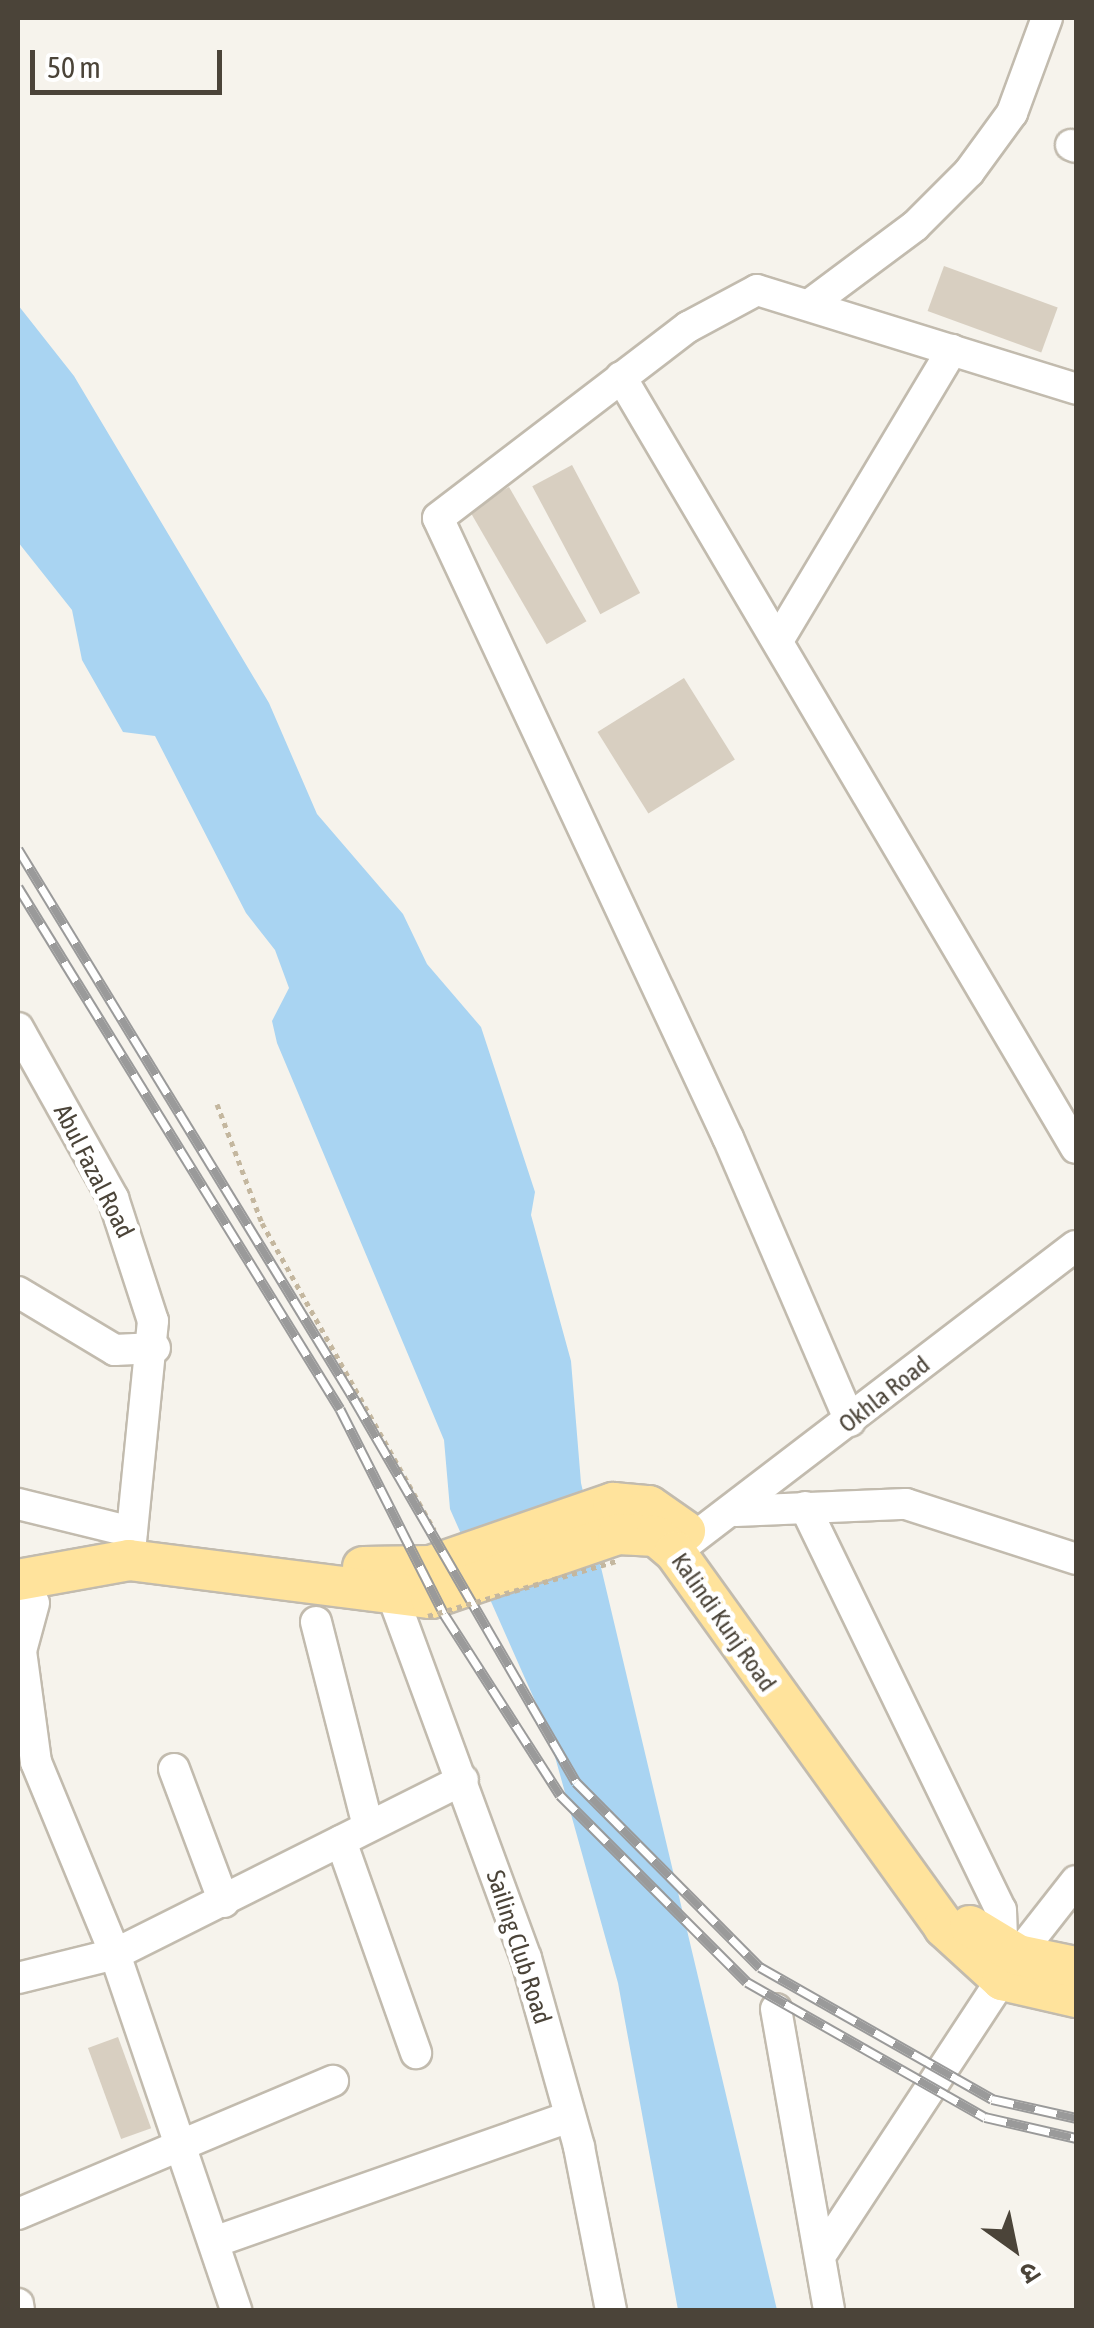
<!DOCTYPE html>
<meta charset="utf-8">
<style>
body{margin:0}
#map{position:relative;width:1094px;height:2328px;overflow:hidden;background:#f6f3ec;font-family:"Asap Condensed","Noto Sans Devanagari",sans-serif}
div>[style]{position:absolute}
.water>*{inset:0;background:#a9d4f2}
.building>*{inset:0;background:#d8cfc1;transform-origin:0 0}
.path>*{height:5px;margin-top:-2.5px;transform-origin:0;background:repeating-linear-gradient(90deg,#c4b79f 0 5px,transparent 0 10px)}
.roads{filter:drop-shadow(2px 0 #c2bbae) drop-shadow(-2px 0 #c2bbae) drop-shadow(0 2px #c2bbae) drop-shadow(0 -2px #c2bbae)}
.minor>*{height:30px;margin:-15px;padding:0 15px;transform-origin:15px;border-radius:15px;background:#fff}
.major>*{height:40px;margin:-20px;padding:0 20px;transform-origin:20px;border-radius:20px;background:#ffe39c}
.rail>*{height:11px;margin-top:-5.5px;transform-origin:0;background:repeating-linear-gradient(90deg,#fff 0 22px,#9a9a9a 0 44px);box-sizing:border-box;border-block:2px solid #9a9a9a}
.path-bridge>*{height:5px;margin-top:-2.5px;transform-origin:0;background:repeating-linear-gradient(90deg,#c4b79f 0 5px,transparent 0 10px)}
span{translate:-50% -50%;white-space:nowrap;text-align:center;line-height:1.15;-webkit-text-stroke:10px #fff;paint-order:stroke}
.street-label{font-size:25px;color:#4b4439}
.frame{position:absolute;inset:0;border:20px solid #4b4439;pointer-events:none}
.north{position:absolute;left:964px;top:2198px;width:100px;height:100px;-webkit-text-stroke:8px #fff;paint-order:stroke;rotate:147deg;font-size:28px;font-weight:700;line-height:40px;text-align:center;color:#4b4439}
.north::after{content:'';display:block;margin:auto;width:35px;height:45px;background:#4b4439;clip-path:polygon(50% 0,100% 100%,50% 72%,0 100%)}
.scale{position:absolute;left:30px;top:50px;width:192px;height:45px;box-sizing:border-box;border:5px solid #4b4439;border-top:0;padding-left:12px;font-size:30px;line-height:35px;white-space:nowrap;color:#4b4439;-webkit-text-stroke:8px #fff;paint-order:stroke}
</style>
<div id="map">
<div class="water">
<i style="clip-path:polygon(18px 305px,74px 376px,269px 703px,317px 814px,403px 914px,427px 964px,481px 1027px,535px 1192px,531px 1215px,571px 1361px,581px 1483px,777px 2310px,678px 2310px,618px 1983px,547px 1728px,450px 1509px,444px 1440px,277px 1043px,272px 1021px,289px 988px,275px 950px,246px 913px,155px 736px,123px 732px,82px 660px,72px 610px,18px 542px)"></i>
</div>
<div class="building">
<i style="left:944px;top:266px;width:121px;height:48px;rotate:20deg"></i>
<i style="left:572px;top:465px;width:145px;height:45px;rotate:62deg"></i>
<i style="left:509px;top:487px;width:155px;height:46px;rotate:60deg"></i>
<i style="left:684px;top:678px;width:96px;height:102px;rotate:58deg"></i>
<i style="left:118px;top:2037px;width:97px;height:32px;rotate:70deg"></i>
</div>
<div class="path">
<i style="left:217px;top:1104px;width:127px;rotate:69.3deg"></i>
<i style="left:262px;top:1223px;width:352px;rotate:60.7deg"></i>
</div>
<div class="roads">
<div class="minor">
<i style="left:1071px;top:145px;width:5px;rotate:22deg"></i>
<i style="left:809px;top:305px;width:132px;rotate:-36.7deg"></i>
<i style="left:915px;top:226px;width:76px;rotate:-45deg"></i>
<i style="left:969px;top:172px;width:73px;rotate:-53.9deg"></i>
<i style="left:1012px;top:113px;width:101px;rotate:-69.8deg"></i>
<i style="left:621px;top:377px;width:895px;rotate:59.45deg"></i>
<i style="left:779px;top:639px;width:337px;rotate:-59.1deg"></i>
<i style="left:18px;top:1028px;width:195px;rotate:60.8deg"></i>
<i style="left:113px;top:1198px;width:129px;rotate:72deg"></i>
<i style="left:153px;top:1321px;width:240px;rotate:95.7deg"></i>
<i style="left:18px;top:1292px;width:113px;rotate:30.9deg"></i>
<i style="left:115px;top:1350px;width:40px;rotate:-2.9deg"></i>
<i style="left:850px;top:1421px;width:308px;rotate:-113.3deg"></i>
<i style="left:728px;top:1138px;width:684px;rotate:-115.07deg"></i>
<i style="left:438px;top:518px;width:315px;rotate:-37.4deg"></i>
<i style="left:688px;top:327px;width:78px;rotate:-28.2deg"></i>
<i style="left:757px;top:290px;width:334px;rotate:17.2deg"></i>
<i style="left:18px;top:1504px;width:117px;rotate:13.8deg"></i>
<i style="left:805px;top:1507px;width:448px;rotate:64.1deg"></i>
<i style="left:1001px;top:1910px;width:37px;rotate:88deg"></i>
<i style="left:736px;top:1511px;width:170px;rotate:-2.4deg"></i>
<i style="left:906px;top:1504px;width:179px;rotate:17.9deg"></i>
<i style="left:691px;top:1540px;width:484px;rotate:-37.4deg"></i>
<i style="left:392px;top:1594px;width:388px;rotate:69.8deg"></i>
<i style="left:526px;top:1958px;width:196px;rotate:74.3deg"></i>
<i style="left:579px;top:2147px;width:166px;rotate:78.9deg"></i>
<i style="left:34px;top:1603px;width:50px;rotate:105.2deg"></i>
<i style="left:21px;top:1651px;width:112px;rotate:82.3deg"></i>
<i style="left:36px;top:1762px;width:208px;rotate:67.6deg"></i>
<i style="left:115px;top:1954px;width:376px;rotate:71.2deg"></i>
<i style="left:316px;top:1622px;width:211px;rotate:75.7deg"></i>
<i style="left:174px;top:1769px;width:142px;rotate:69.4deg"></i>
<i style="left:341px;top:1841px;width:225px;rotate:70.5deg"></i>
<i style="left:18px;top:1978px;width:100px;rotate:-13.9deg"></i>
<i style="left:115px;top:1954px;width:389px;rotate:-26.6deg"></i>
<i style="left:776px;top:2009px;width:306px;rotate:80deg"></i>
<i style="left:18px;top:2214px;width:342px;rotate:-22.9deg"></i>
<i style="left:217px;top:2241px;width:374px;rotate:-19.4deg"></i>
<i style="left:824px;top:2250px;width:353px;rotate:-56.7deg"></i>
<i style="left:1018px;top:1955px;width:94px;rotate:-51.9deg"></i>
<i style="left:18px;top:2304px;width:6px;rotate:81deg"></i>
</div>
<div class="major">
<i style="left:363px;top:1567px;width:68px;rotate:-0.8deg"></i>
<i style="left:431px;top:1566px;width:193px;rotate:-19.1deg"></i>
<i style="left:613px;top:1503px;width:36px;rotate:5deg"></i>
<i style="left:649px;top:1506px;width:44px;rotate:34.8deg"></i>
<i style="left:18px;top:1580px;width:113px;rotate:-10.2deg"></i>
<i style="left:129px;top:1560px;width:304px;rotate:7.2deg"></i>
<i style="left:431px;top:1598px;width:198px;rotate:-18.9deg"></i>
<i style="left:618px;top:1534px;width:38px;rotate:3deg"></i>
<i style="left:656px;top:1536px;width:25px;rotate:40deg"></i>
<i style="left:675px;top:1552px;width:462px;rotate:54.3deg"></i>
<i style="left:944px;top:1927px;width:79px;rotate:42.4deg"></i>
<i style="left:1002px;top:1980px;width:76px;rotate:12.9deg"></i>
<i style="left:970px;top:1926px;width:56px;rotate:31.1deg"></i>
<i style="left:1018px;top:1955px;width:59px;rotate:11.7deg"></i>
</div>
</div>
<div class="rail">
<i style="left:18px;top:849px;width:645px;rotate:58.58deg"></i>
<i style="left:354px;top:1399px;width:443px;rotate:59.9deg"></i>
<i style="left:576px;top:1782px;width:261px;rotate:45.2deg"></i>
<i style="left:760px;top:1967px;width:267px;rotate:29.6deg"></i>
<i style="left:992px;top:2099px;width:86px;rotate:12.7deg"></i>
<i style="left:18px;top:887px;width:613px;rotate:58.33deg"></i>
<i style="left:340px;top:1409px;width:230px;rotate:63.1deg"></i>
<i style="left:444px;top:1614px;width:215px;rotate:57.3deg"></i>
<i style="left:560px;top:1795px;width:264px;rotate:45deg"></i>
<i style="left:747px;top:1982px;width:274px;rotate:29.6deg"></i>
<i style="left:985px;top:2117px;width:93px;rotate:13deg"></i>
</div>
<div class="path-bridge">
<i style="left:428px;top:1616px;width:196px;rotate:-16.3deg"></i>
</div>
<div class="street-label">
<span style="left:94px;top:1171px;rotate:63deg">Abul Fazal Road</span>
<span style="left:884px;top:1394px;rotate:-38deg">Okhla Road</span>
<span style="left:724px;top:1622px;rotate:55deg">Kalindi Kunj Road</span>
<span style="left:519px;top:1947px;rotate:72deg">Sailing Club Road</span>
</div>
<div class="frame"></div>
<div class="north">उ</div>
<div class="scale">50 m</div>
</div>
